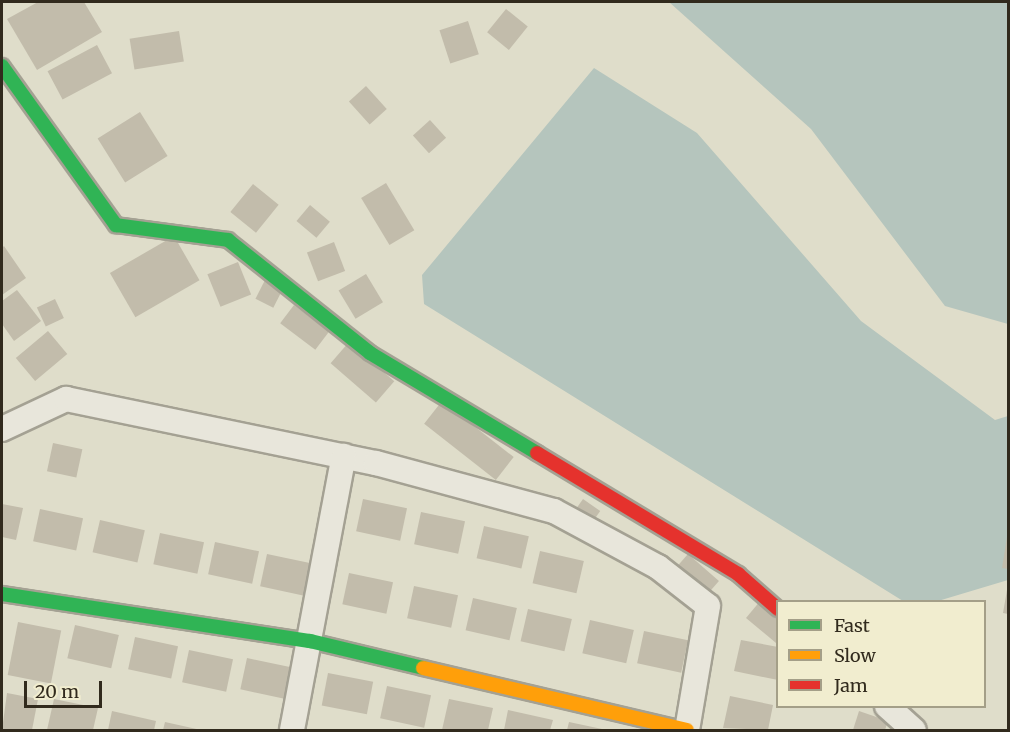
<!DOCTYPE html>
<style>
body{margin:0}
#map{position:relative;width:1010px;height:732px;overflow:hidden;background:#dfddca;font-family:Merriweather,serif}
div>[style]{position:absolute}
.water>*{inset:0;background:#b5c5bd}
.building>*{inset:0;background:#c2bcab;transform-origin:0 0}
.roads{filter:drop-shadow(2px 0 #a4a193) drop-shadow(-2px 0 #a4a193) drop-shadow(0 2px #a4a193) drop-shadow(0 -2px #a4a193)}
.street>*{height:24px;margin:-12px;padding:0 12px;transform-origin:12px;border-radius:12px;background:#e8e6db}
.fast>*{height:14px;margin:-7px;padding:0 7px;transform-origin:7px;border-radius:7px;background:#30b455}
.slow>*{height:14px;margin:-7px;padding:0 7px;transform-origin:7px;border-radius:7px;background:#ff9f0a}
.jam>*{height:14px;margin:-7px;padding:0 7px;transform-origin:7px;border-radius:7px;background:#e5322d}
span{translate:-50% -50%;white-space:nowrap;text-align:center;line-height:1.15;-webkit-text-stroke:4.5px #f1edcf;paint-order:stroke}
.frame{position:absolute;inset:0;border:3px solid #312a1d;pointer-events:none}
.legend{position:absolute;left:776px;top:600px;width:210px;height:108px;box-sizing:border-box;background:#f1edcf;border:2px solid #a49f88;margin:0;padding:8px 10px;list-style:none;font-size:18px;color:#312a1d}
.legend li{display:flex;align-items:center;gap:12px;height:30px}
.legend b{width:30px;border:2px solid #a49f88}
.scale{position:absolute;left:24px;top:681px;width:78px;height:27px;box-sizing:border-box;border:3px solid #312a1d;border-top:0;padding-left:8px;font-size:18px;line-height:21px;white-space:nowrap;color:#312a1d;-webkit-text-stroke:4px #f1edcf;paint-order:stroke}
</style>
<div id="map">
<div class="water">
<i style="clip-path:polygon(669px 2px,1008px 2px,1008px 324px,945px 306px,811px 129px)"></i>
<i style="clip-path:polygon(594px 68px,697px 133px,861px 321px,995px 420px,1008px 416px,1008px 580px,938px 601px,903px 601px,424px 304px,422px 275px)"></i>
</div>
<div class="building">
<i style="clip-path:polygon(38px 2px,84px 2px,102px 32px,37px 70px,7px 19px)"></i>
<i style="left:506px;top:9px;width:28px;height:30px;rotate:39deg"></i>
<i style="left:468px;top:21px;width:35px;height:30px;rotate:72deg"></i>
<i style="left:179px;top:31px;width:31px;height:50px;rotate:81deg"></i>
<i style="left:97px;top:45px;width:32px;height:56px;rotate:62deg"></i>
<i style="left:366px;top:86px;width:31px;height:23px;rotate:48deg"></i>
<i style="left:140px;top:112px;width:52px;height:50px;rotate:58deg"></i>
<i style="left:430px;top:120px;width:24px;height:23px;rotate:48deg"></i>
<i style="left:386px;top:183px;width:55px;height:29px;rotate:59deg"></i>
<i style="left:253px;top:184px;width:33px;height:36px;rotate:39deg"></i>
<i style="left:310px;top:205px;width:26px;height:21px;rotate:40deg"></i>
<i style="left:174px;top:236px;width:51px;height:74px;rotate:60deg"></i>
<i style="left:334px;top:242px;width:31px;height:29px;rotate:69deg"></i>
<i style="clip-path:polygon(4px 246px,26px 278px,2px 295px,2px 248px)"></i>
<i style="left:238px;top:262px;width:35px;height:33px;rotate:68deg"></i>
<i style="left:366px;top:274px;width:33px;height:32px;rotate:59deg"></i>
<i style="left:265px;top:280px;width:20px;height:21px;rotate:27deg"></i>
<i style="clip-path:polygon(17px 290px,41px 321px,14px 341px,2px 324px,2px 301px)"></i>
<i style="left:55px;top:299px;width:21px;height:20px;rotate:65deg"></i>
<i style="left:294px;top:305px;width:44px;height:23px;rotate:37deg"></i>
<i style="left:48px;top:331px;width:30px;height:42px;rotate:50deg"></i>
<i style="left:349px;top:342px;width:60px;height:28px;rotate:41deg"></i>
<i style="left:442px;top:401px;width:91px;height:29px;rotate:38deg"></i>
<i style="left:53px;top:443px;width:30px;height:29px;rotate:12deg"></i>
<i style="left:363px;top:499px;width:45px;height:33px;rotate:12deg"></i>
<i style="left:583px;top:499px;width:21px;height:18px;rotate:35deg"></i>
<i style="clip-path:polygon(2px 504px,23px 508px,16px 540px,2px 537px)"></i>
<i style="left:40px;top:509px;width:44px;height:33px;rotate:12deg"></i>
<i style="left:421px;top:512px;width:45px;height:33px;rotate:12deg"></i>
<i style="left:100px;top:520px;width:46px;height:33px;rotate:13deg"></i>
<i style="left:484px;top:526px;width:46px;height:33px;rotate:13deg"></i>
<i style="left:160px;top:533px;width:45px;height:32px;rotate:12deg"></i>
<i style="clip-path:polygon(1007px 537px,1008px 537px,1008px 569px,1002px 568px)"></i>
<i style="left:215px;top:542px;width:45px;height:33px;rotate:12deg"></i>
<i style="left:540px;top:551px;width:45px;height:33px;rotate:13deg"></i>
<i style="left:267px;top:554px;width:45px;height:33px;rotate:12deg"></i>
<i style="left:688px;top:554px;width:41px;height:18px;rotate:41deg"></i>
<i style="left:349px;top:573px;width:45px;height:32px;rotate:12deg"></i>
<i style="left:414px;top:586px;width:45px;height:33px;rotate:12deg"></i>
<i style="clip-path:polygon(1007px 590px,1008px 590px,1008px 614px,1003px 613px)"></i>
<i style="left:473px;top:598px;width:45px;height:33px;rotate:13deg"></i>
<i style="clip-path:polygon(761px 600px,778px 614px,776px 643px,746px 618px)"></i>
<i style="left:528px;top:609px;width:45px;height:33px;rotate:13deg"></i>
<i style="left:590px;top:620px;width:45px;height:34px;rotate:13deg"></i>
<i style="left:18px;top:622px;width:44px;height:54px;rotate:11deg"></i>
<i style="left:75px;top:625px;width:45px;height:34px;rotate:13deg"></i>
<i style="left:644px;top:631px;width:45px;height:33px;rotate:12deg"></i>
<i style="left:135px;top:637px;width:44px;height:33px;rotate:12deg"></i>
<i style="clip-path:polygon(741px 640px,778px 647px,778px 680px,734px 671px)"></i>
<i style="left:189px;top:650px;width:45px;height:33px;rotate:12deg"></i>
<i style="left:247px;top:658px;width:45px;height:32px;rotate:12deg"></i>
<i style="left:328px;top:673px;width:46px;height:33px;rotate:11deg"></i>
<i style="left:387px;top:686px;width:45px;height:33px;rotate:12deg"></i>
<i style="clip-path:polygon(7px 693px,38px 699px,32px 730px,2px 730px)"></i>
<i style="clip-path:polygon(730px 696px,773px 705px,768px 730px,723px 728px)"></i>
<i style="clip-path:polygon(54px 699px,98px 708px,93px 730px,47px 730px)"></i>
<i style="clip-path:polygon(449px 699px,493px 708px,488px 730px,442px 730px)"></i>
<i style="clip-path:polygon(508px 710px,553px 720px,550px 730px,504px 730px)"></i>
<i style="clip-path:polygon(112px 711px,156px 721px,154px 730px,108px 730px)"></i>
<i style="clip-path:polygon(859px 711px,888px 721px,885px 730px,853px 730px)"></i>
<i style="clip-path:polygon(165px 722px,201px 730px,163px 730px)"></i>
<i style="clip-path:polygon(569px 722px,602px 729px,602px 730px,567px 730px)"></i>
</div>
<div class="roads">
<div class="street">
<i style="left:2px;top:429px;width:71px;rotate:-25.1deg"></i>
<i style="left:66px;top:399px;width:317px;rotate:11.7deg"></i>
<i style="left:376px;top:463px;width:184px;rotate:15.1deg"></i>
<i style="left:554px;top:511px;width:118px;rotate:28.3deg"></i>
<i style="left:658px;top:567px;width:63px;rotate:38deg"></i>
<i style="left:708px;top:606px;width:126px;rotate:99.6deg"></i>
<i style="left:887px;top:706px;width:36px;rotate:42deg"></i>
<i style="left:292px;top:730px;width:279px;rotate:-79.3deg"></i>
</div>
<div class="fast">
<i style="left:2px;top:66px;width:196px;rotate:54.4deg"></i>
<i style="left:116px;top:225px;width:113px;rotate:7.6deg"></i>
<i style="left:228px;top:240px;width:181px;rotate:38.5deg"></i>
<i style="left:370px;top:353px;width:195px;rotate:30.9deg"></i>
<i style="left:2px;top:594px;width:312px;rotate:8.7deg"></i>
<i style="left:310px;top:641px;width:116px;rotate:13.4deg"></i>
</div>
<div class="slow">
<i style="left:423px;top:668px;width:271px;rotate:13.2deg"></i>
</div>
<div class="jam">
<i style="left:537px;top:453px;width:235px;rotate:31deg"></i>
<i style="left:738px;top:574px;width:53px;rotate:41.2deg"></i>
</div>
</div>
<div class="frame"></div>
<ul class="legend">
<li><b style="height:8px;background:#30b455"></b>Fast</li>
<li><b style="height:8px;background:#ff9f0a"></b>Slow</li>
<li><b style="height:8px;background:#e5322d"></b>Jam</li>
</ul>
<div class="scale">20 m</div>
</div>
